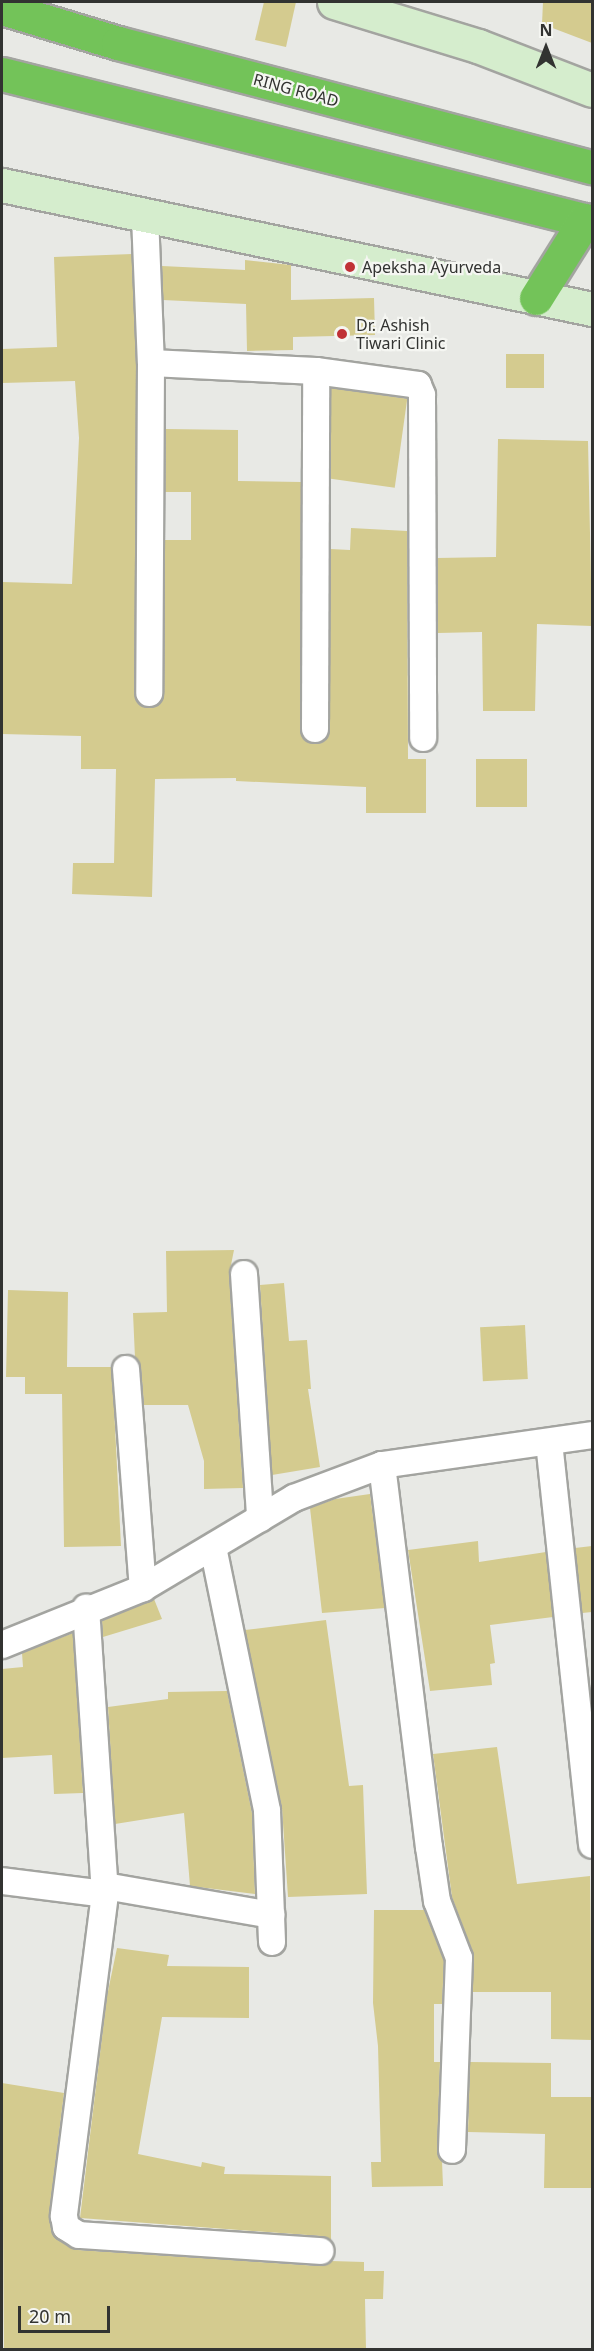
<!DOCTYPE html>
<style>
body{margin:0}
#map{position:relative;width:594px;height:2351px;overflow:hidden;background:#e8e9e5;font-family:"Noto Sans",sans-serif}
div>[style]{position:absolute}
.building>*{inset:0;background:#d4cb8f;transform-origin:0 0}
.roads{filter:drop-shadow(2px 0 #a3a4a0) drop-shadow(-2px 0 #a3a4a0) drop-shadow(0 2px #a3a4a0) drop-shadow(0 -2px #a3a4a0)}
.street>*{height:26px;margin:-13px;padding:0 13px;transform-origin:13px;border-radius:13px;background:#fff}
.secondary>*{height:33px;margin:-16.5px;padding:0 16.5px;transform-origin:16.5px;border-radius:16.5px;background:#d5edcd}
.highway>*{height:33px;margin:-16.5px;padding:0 16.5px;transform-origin:16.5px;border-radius:16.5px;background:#73c359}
.dots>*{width:16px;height:16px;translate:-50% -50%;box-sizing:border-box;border:3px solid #f5f6f2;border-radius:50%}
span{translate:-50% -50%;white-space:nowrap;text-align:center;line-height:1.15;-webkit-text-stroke:4.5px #f5f6f2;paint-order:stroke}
.street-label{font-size:16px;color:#323331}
.poi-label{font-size:16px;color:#323331}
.left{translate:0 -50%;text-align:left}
.frame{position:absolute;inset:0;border:3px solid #323331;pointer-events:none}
.north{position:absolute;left:516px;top:18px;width:60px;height:60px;-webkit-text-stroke:4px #f5f6f2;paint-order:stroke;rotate:0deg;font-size:16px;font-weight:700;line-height:24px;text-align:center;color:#323331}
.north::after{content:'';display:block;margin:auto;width:21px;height:27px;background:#323331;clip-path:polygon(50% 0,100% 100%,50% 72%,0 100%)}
.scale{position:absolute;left:18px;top:2306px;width:92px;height:27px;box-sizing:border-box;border:3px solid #323331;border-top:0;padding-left:8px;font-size:18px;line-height:21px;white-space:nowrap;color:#323331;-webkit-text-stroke:4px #f5f6f2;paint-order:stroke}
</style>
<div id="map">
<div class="building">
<i style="clip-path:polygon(264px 2px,296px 2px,286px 47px,255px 40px)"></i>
<i style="clip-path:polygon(543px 2px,592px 2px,592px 43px,542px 24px)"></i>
<i style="clip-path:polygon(132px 254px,136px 363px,136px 701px,148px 708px,156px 706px,164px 694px,165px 540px,191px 540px,191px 492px,165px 492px,166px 429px,238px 430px,238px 481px,301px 482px,300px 729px,308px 742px,323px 742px,330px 729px,330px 549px,350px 550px,351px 528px,407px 531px,408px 759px,426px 759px,426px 813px,366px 813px,366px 787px,236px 781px,236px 778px,155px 779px,152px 897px,72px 894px,73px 863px,114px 863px,116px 769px,81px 769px,81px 736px,2px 734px,2px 582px,72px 584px,79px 438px,75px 381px,2px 383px,2px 349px,57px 347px,54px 257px)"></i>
<i style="clip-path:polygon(245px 260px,291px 265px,291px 300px,374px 298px,375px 335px,293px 337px,293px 350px,247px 351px,246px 304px,163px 300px,162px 266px,245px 270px)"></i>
<i style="left:506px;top:354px;width:38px;height:34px"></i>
<i style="left:331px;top:388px;width:77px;height:90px;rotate:8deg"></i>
<i style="clip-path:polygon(498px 439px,588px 441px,592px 626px,537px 624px,535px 711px,483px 711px,482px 632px,438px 633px,437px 558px,496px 557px)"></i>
<i style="left:476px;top:759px;width:51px;height:48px"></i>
<i style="clip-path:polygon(234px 1250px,229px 1275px,243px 1488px,204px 1489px,204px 1461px,188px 1405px,144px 1405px,141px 1368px,135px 1358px,133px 1313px,167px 1312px,166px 1251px)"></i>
<i style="clip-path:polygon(284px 1283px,289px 1341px,307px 1340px,311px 1389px,308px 1389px,320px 1467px,272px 1475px,260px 1285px)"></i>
<i style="clip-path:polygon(8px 1290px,68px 1292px,67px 1367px,112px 1367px,121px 1546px,64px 1547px,62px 1394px,25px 1394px,25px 1377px,6px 1377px)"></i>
<i style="left:525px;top:1325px;width:54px;height:45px;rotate:87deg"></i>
<i style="clip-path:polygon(370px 1494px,385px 1608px,322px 1613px,310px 1508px,335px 1499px)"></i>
<i style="clip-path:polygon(478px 1541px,479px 1562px,546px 1552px,553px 1617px,490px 1625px,495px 1663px,490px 1664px,492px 1685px,430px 1691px,408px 1550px)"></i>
<i style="clip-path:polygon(592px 1546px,592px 1612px,582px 1613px,575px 1548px)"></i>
<i style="clip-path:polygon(154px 1599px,162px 1619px,103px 1637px,102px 1621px)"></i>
<i style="clip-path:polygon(326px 1620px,349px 1786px,363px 1785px,367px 1894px,288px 1897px,282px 1808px,245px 1630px)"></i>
<i style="clip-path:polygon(73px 1633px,83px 1793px,54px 1794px,52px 1755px,2px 1758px,2px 1669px,23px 1667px,22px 1653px)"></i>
<i style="clip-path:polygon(227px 1691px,252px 1813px,255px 1894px,190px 1886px,184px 1813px,115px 1824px,108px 1707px,168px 1699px,168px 1692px)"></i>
<i style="clip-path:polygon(497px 1747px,517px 1884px,590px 1876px,592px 2040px,551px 2039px,551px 1992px,473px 1992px,473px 1953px,452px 1897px,433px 1754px)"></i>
<i style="clip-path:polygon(374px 1910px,424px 1910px,444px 1961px,442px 2004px,434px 2004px,434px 2062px,440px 2062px,437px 2149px,442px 2161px,443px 2186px,372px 2187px,371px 2162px,381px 2162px,378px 2046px,373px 2003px)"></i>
<i style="clip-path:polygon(117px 1948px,169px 1955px,167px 1966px,249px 1967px,249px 2018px,162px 2017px,138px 2154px,201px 2167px,202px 2162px,225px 2167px,224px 2174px,331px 2176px,331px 2241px,321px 2236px,80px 2218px,107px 1996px)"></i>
<i style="clip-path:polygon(470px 2062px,551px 2063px,551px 2097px,592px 2097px,592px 2188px,544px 2188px,545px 2134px,468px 2132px)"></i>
<i style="clip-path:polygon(2px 2083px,64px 2093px,49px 2214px,51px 2230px,58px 2240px,78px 2250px,319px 2266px,331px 2261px,364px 2262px,364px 2271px,384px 2271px,383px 2299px,365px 2299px,366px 2349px,4px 2349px)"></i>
</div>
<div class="roads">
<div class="street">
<i style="left:145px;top:216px;width:147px;rotate:87.7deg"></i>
<i style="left:151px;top:363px;width:330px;rotate:90.3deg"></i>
<i style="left:151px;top:363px;width:165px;rotate:2.8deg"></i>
<i style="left:316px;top:371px;width:103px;rotate:7.8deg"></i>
<i style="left:418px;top:385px;width:11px;rotate:68deg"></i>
<i style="left:422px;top:395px;width:343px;rotate:89.8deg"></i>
<i style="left:315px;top:729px;width:358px;rotate:-89.8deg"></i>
<i style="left:244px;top:1274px;width:245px;rotate:86.2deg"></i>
<i style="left:126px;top:1369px;width:220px;rotate:85.6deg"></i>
<i style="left:549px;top:1442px;width:405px;rotate:83.9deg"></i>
<i style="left:382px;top:1465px;width:385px;rotate:83deg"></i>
<i style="left:429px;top:1847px;width:55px;rotate:81.6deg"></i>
<i style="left:437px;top:1901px;width:61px;rotate:68.9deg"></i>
<i style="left:459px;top:1958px;width:192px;rotate:92.1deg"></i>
<i style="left:213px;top:1547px;width:269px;rotate:78.4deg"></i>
<i style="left:267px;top:1811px;width:131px;rotate:87.8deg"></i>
<i style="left:2px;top:1645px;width:152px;rotate:-22deg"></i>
<i style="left:143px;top:1588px;width:176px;rotate:-30.8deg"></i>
<i style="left:294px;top:1498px;width:94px;rotate:-20.6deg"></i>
<i style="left:382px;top:1465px;width:212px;rotate:-8.1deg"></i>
<i style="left:2px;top:1881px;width:104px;rotate:7.2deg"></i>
<i style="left:105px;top:1894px;width:287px;rotate:-93.8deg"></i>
<i style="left:105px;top:1886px;width:169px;rotate:9.9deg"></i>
<i style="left:105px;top:1894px;width:325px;rotate:97.3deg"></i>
<i style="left:64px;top:2216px;width:11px;rotate:80deg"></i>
<i style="left:66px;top:2227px;width:15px;rotate:32deg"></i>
<i style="left:79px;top:2235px;width:242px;rotate:3.8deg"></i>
</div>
<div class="secondary">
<i style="left:334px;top:2px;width:151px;rotate:17deg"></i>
<i style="left:478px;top:46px;width:122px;rotate:21.1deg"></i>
<i style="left:2px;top:185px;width:603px;rotate:11.87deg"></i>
</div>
<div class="highway">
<i style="left:2px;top:8px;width:121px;rotate:16.8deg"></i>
<i style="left:118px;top:43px;width:490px;rotate:14.7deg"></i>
<i style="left:2px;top:74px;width:608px;rotate:14.08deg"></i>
<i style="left:536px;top:298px;width:92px;rotate:-57.9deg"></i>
</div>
</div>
<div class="dots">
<i style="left:350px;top:267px;background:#c03136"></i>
<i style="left:342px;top:334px;background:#c03136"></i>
</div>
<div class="street-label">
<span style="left:296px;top:90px;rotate:15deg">RING ROAD</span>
</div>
<div class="poi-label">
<span class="left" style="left:362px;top:267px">Apeksha Ayurveda</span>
<span class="left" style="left:356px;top:334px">Dr. Ashish<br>Tiwari Clinic</span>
</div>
<div class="frame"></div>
<div class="north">N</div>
<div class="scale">20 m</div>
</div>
